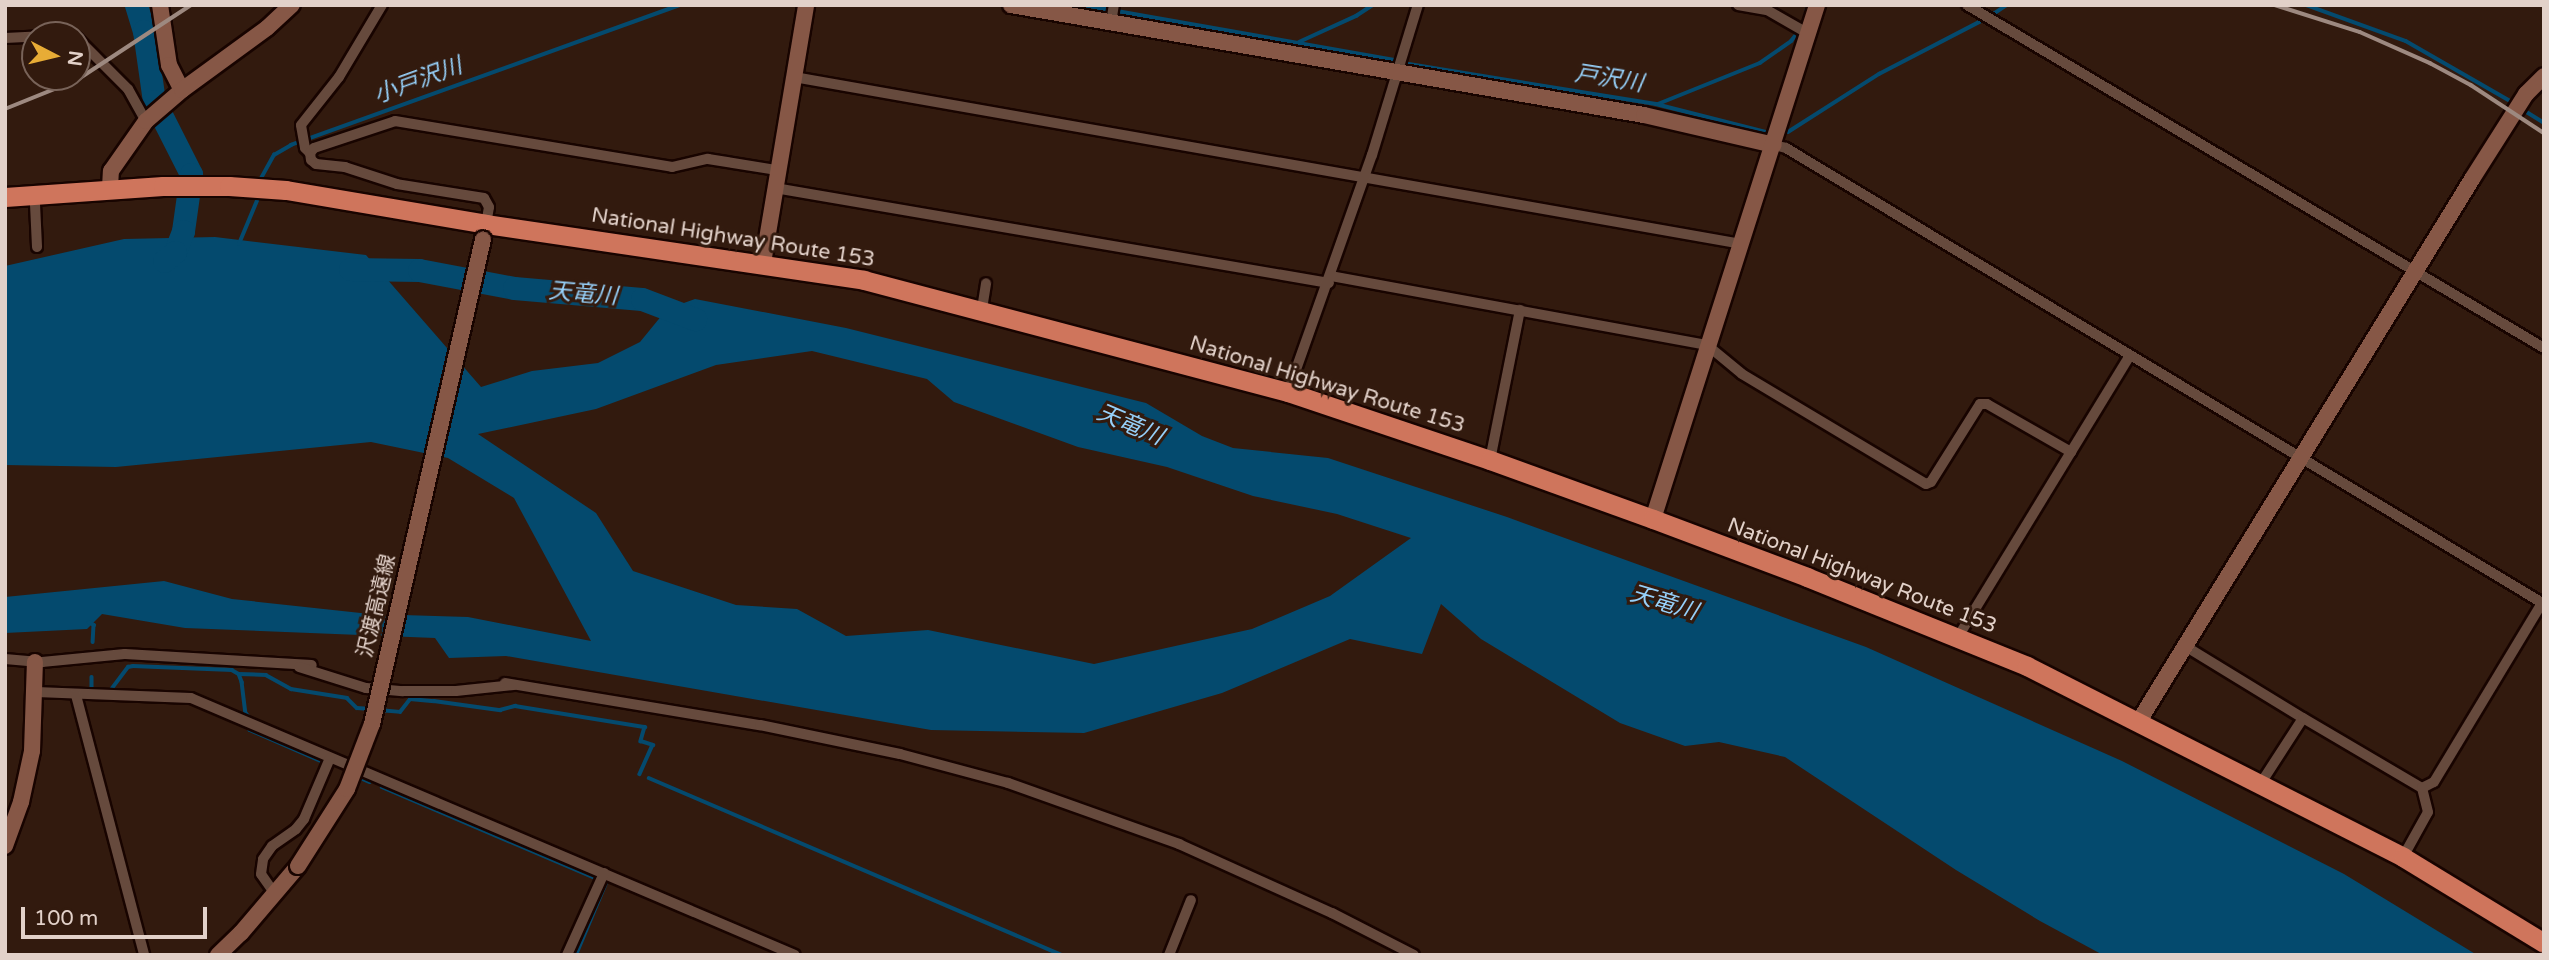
<!DOCTYPE html>
<meta charset="utf-8">
<style>
body{margin:0}
#map{position:relative;width:2549px;height:960px;overflow:hidden;background:#321a0e;font-family:"Varela Round","Noto Sans JP",sans-serif}
div>[style]{position:absolute}
.water>*{inset:0;background:#044a6e}
.stream>*{height:3.5px;margin:-1.75px;padding:0 1.75px;transform-origin:1.75px;border-radius:1.75px;background:#044a6e}
.river>*{height:23px;margin:-11.5px;padding:0 11.5px;transform-origin:11.5px;border-radius:11.5px;background:#044a6e}
.roads{filter:drop-shadow(2px 0 #180400) drop-shadow(-2px 0 #180400) drop-shadow(0 2px #180400) drop-shadow(0 -2px #180400)}
.street>*{height:10px;margin:-5px;padding:0 5px;transform-origin:5px;border-radius:5px;background:#664a3d}
.secondary>*{height:16px;margin:-8px;padding:0 8px;transform-origin:8px;border-radius:8px;background:#865746}
.highway>*{height:19px;margin:-9.5px;padding:0 9.5px;transform-origin:9.5px;border-radius:9.5px;background:#cf755c}
.rail>*{height:3.5px;margin:-1.75px;padding:0 1.75px;transform-origin:1.75px;border-radius:1.75px;background:#9d8980}
.bridges{filter:drop-shadow(2px 0 #180400) drop-shadow(-2px 0 #180400) drop-shadow(0 2px #180400) drop-shadow(0 -2px #180400)}
.secondary-bridge>*{height:16px;margin:-8px;padding:0 8px;transform-origin:8px;border-radius:8px;background:#865746}
span{translate:-50% -50%;white-space:nowrap;text-align:center;line-height:1.15;-webkit-text-stroke:6px #321a0e;paint-order:stroke}
.street-label{font-size:21px;color:#e2d1c9}
.water-label{font-size:23px;color:#96d0f9;font-style:italic}
.frame{position:absolute;inset:0;border:7px solid #e2d1c9;pointer-events:none}
.north{position:absolute;left:21px;top:21px;width:70px;height:70px;box-sizing:border-box;background:#321a0e;border:2px solid #786359;border-radius:50%;rotate:97deg;font-size:19px;font-weight:700;line-height:28px;text-align:center;color:#e2d1c9}
.north::after{content:'';display:block;margin:auto;width:24px;height:32px;background:#e7ac36;clip-path:polygon(50% 0,100% 100%,50% 72%,0 100%)}
.scale{position:absolute;left:21px;top:907px;width:186px;height:32px;box-sizing:border-box;border:4px solid #e2d1c9;border-top:0;padding-left:9px;font-size:21px;line-height:24px;white-space:nowrap;color:#e2d1c9;-webkit-text-stroke:5px #321a0e;paint-order:stroke}
</style>
<div id="map">
<div class="water">
<i style="clip-path:polygon(evenodd,215px 237px,366px 255px,481px 387px,532px 371px,598px 363px,640px 342px,667px 309px,695px 299px,846px 328px,1146px 403px,1202px 436px,1233px 448px,1328px 458px,1507px 517px,1866px 647px,2122px 761px,2344px 874px,2477px 955px,2103px 955px,2040px 921px,1956px 870px,1785px 757px,1719px 742px,1685px 746px,1620px 723px,1481px 639px,1441px 604px,1422px 654px,1350px 639px,1222px 693px,1084px 733px,931px 730px,506px 656px,449px 658px,435px 638px,185px 628px,102px 614px,87px 629px,5px 633px,5px 597px,164px 581px,232px 599px,370px 614px,468px 617px,591px 641px,514px 498px,448px 458px,371px 442px,116px 467px,5px 465px,5px 266px,124px 239px,215px 237px,812px 351px,927px 379px,954px 402px,1078px 447px,1167px 467px,1253px 496px,1337px 514px,1411px 538px,1330px 596px,1252px 629px,1094px 664px,928px 630px,846px 636px,797px 609px,736px 605px,633px 571px,596px 513px,478px 434px,596px 409px,716px 365px,812px 351px)"></i>
</div>
<div class="stream">
<i style="left:1083px;top:5px;width:316px;rotate:10deg"></i>
<i style="left:2306px;top:5px;width:106px;rotate:19.8deg"></i>
<i style="left:2406px;top:41px;width:125px;rotate:29.9deg"></i>
<i style="left:1992px;top:15px;width:18px;rotate:-34deg"></i>
<i style="left:1804px;top:21px;width:16px;rotate:-76deg"></i>
<i style="left:1299px;top:42px;width:63px;rotate:-24.5deg"></i>
<i style="left:1356px;top:16px;width:20px;rotate:-33deg"></i>
<i style="left:1409px;top:64px;width:250px;rotate:9.2deg"></i>
<i style="left:1656px;top:104px;width:118px;rotate:14.3deg"></i>
<i style="left:1658px;top:104px;width:110px;rotate:-21.9deg"></i>
<i style="left:1760px;top:63px;width:38px;rotate:-35deg"></i>
<i style="left:1791px;top:41px;width:13px;rotate:-51deg"></i>
<i style="left:2522px;top:109px;width:26px;rotate:32deg"></i>
<i style="left:1788px;top:132px;width:108px;rotate:-32.5deg"></i>
<i style="left:1879px;top:74px;width:117px;rotate:-27.4deg"></i>
<i style="left:259px;top:182px;width:31px;rotate:-61deg"></i>
<i style="left:274px;top:155px;width:20px;rotate:-30deg"></i>
<i style="left:291px;top:145px;width:412px;rotate:-19.8deg"></i>
<i style="left:239px;top:244px;width:52px;rotate:-67.4deg"></i>
<i style="left:89px;top:622px;width:6px;rotate:31deg"></i>
<i style="left:94px;top:625px;width:17px;rotate:93deg"></i>
<i style="left:239px;top:674px;width:27px;rotate:2deg"></i>
<i style="left:266px;top:675px;width:29px;rotate:29deg"></i>
<i style="left:291px;top:689px;width:57px;rotate:9.1deg"></i>
<i style="left:347px;top:698px;width:14px;rotate:45deg"></i>
<i style="left:357px;top:708px;width:14px;rotate:4deg"></i>
<i style="left:92px;top:677px;width:14px;rotate:90deg"></i>
<i style="left:110px;top:691px;width:30px;rotate:-53deg"></i>
<i style="left:128px;top:667px;width:5px;rotate:-11deg"></i>
<i style="left:133px;top:666px;width:99px;rotate:2.3deg"></i>
<i style="left:232px;top:670px;width:8px;rotate:30deg"></i>
<i style="left:239px;top:674px;width:9px;rotate:69deg"></i>
<i style="left:242px;top:682px;width:31px;rotate:83deg"></i>
<i style="left:246px;top:713px;width:8px;rotate:50deg"></i>
<i style="left:379px;top:710px;width:21px;rotate:5deg"></i>
<i style="left:400px;top:712px;width:16px;rotate:-52deg"></i>
<i style="left:410px;top:699px;width:24px;rotate:5deg"></i>
<i style="left:434px;top:701px;width:67px;rotate:7.8deg"></i>
<i style="left:500px;top:710px;width:16px;rotate:-15deg"></i>
<i style="left:515px;top:706px;width:132px;rotate:9.2deg"></i>
<i style="left:645px;top:727px;width:15px;rotate:106deg"></i>
<i style="left:641px;top:741px;width:13px;rotate:18deg"></i>
<i style="left:653px;top:745px;width:32px;rotate:114deg"></i>
<i style="left:251px;top:727px;width:3px;rotate:108deg"></i>
<i style="left:250px;top:730px;width:77px;rotate:23.6deg"></i>
<i style="left:356px;top:776px;width:15px;rotate:23deg"></i>
<i style="left:649px;top:778px;width:449px;rotate:23.2deg"></i>
<i style="left:382px;top:787px;width:232px;rotate:23.1deg"></i>
<i style="left:576px;top:955px;width:78px;rotate:-67.4deg"></i>
</div>
<div class="river">
<i style="left:136px;top:5px;width:27px;rotate:73deg"></i>
<i style="left:144px;top:31px;width:71px;rotate:81.9deg"></i>
<i style="left:154px;top:101px;width:82px;rotate:63.1deg"></i>
<i style="left:191px;top:174px;width:58px;rotate:98deg"></i>
<i style="left:183px;top:231px;width:22px;rotate:111deg"></i>
<i style="left:175px;top:252px;width:14px;rotate:141deg"></i>
<i style="left:350px;top:269px;width:69px;rotate:0.8deg"></i>
<i style="left:419px;top:270px;width:97px;rotate:10.7deg"></i>
<i style="left:514px;top:288px;width:128px;rotate:4.9deg"></i>
<i style="left:642px;top:299px;width:57px;rotate:20.7deg"></i>
</div>
<div class="roads">
<div class="street">
<i style="left:1738px;top:5px;width:29px;rotate:10deg"></i>
<i style="left:1767px;top:10px;width:48px;rotate:29.7deg"></i>
<i style="left:1967px;top:5px;width:671px;rotate:30.73deg"></i>
<i style="left:1111px;top:23px;width:18px;rotate:-81deg"></i>
<i style="left:5px;top:38px;width:61px;rotate:-2.8deg"></i>
<i style="left:77px;top:38px;width:72px;rotate:45deg"></i>
<i style="left:128px;top:89px;width:37px;rotate:61deg"></i>
<i style="left:794px;top:77px;width:963px;rotate:9.99deg"></i>
<i style="left:1774px;top:145px;width:12px;rotate:14deg"></i>
<i style="left:1786px;top:148px;width:885px;rotate:31.03deg"></i>
<i style="left:310px;top:153px;width:7px;rotate:-135deg"></i>
<i style="left:305px;top:148px;width:23px;rotate:-100deg"></i>
<i style="left:301px;top:125px;width:61px;rotate:-51.6deg"></i>
<i style="left:339px;top:77px;width:84px;rotate:-59.2deg"></i>
<i style="left:775px;top:188px;width:562px;rotate:9.73deg"></i>
<i style="left:35px;top:204px;width:43px;rotate:87.3deg"></i>
<i style="left:486px;top:224px;width:17px;rotate:-80deg"></i>
<i style="left:489px;top:207px;width:10px;rotate:-119deg"></i>
<i style="left:484px;top:198px;width:88px;rotate:-170.9deg"></i>
<i style="left:397px;top:184px;width:55px;rotate:-161.9deg"></i>
<i style="left:345px;top:167px;width:29px;rotate:-174deg"></i>
<i style="left:316px;top:164px;width:6px;rotate:-141deg"></i>
<i style="left:311px;top:160px;width:7px;rotate:-98deg"></i>
<i style="left:310px;top:153px;width:6px;rotate:-51deg"></i>
<i style="left:314px;top:148px;width:85px;rotate:-18.4deg"></i>
<i style="left:395px;top:121px;width:281px;rotate:9.4deg"></i>
<i style="left:672px;top:167px;width:37px;rotate:-13deg"></i>
<i style="left:708px;top:159px;width:70px;rotate:9.1deg"></i>
<i style="left:1331px;top:276px;width:382px;rotate:10.4deg"></i>
<i style="left:1707px;top:345px;width:45px;rotate:39.6deg"></i>
<i style="left:1742px;top:374px;width:214px;rotate:30.9deg"></i>
<i style="left:1926px;top:484px;width:5px;rotate:-22deg"></i>
<i style="left:1931px;top:482px;width:92px;rotate:-57.9deg"></i>
<i style="left:1980px;top:404px;width:7px"></i>
<i style="left:1987px;top:404px;width:97px;rotate:29.7deg"></i>
<i style="left:982px;top:309px;width:26px;rotate:-81deg"></i>
<i style="left:1288px;top:392px;width:251px;rotate:-70.5deg"></i>
<i style="left:1372px;top:155px;width:157px;rotate:-73deg"></i>
<i style="left:1490px;top:460px;width:153px;rotate:-78.7deg"></i>
<i style="left:1958px;top:637px;width:330px;rotate:-58.6deg"></i>
<i style="left:2185px;top:646px;width:138px;rotate:31.4deg"></i>
<i style="left:5px;top:659px;width:37px;rotate:5deg"></i>
<i style="left:42px;top:662px;width:83px;rotate:-5.5deg"></i>
<i style="left:125px;top:654px;width:187px;rotate:3.4deg"></i>
<i style="left:299px;top:667px;width:70px;rotate:17.4deg"></i>
<i style="left:366px;top:688px;width:37px;rotate:5deg"></i>
<i style="left:403px;top:691px;width:53px"></i>
<i style="left:456px;top:691px;width:58px;rotate:-5.9deg"></i>
<i style="left:505px;top:683px;width:258px;rotate:9.4deg"></i>
<i style="left:760px;top:725px;width:143px;rotate:11.7deg"></i>
<i style="left:900px;top:754px;width:112px;rotate:15deg"></i>
<i style="left:1008px;top:783px;width:182px;rotate:19.6deg"></i>
<i style="left:1179px;top:844px;width:168px;rotate:24.3deg"></i>
<i style="left:1332px;top:913px;width:92px;rotate:27.1deg"></i>
<i style="left:36px;top:692px;width:155px;rotate:2.2deg"></i>
<i style="left:191px;top:698px;width:656px;rotate:23.05deg"></i>
<i style="left:76px;top:695px;width:269px;rotate:75.3deg"></i>
<i style="left:2261px;top:783px;width:77px;rotate:-57.1deg"></i>
<i style="left:2303px;top:718px;width:138px;rotate:30.5deg"></i>
<i style="left:2403px;top:857px;width:51px;rotate:-60.9deg"></i>
<i style="left:2428px;top:812px;width:25px;rotate:-104deg"></i>
<i style="left:2422px;top:788px;width:13px;rotate:-27deg"></i>
<i style="left:2434px;top:782px;width:209px;rotate:-58.9deg"></i>
<i style="left:275px;top:894px;width:24px;rotate:-125deg"></i>
<i style="left:261px;top:874px;width:15px;rotate:-82deg"></i>
<i style="left:263px;top:859px;width:16px;rotate:-55deg"></i>
<i style="left:272px;top:846px;width:29px;rotate:-35deg"></i>
<i style="left:296px;top:829px;width:13px;rotate:-51deg"></i>
<i style="left:304px;top:819px;width:66px;rotate:-66.9deg"></i>
<i style="left:567px;top:955px;width:90px;rotate:-65.7deg"></i>
<i style="left:1169px;top:955px;width:59px;rotate:-68.2deg"></i>
</div>
<div class="secondary">
<i style="left:160px;top:5px;width:61px;rotate:81.5deg"></i>
<i style="left:169px;top:65px;width:28px;rotate:63deg"></i>
<i style="left:1011px;top:5px;width:642px;rotate:9.86deg"></i>
<i style="left:1644px;top:115px;width:133px;rotate:13deg"></i>
<i style="left:110px;top:188px;width:17px;rotate:-87deg"></i>
<i style="left:111px;top:171px;width:61px;rotate:-55deg"></i>
<i style="left:146px;top:121px;width:48px;rotate:-40.7deg"></i>
<i style="left:182px;top:90px;width:105px;rotate:-36.1deg"></i>
<i style="left:267px;top:28px;width:34px;rotate:-43deg"></i>
<i style="left:763px;top:263px;width:262px;rotate:-80.5deg"></i>
<i style="left:1653px;top:519px;width:540px;rotate:-72.3deg"></i>
<i style="left:2139px;top:721px;width:636px;rotate:-58.43deg"></i>
<i style="left:2472px;top:179px;width:101px;rotate:-57.6deg"></i>
<i style="left:2526px;top:94px;width:25px;rotate:-45deg"></i>
<i style="left:5px;top:846px;width:47px;rotate:-70deg"></i>
<i style="left:21px;top:802px;width:52px;rotate:-77.8deg"></i>
<i style="left:32px;top:751px;width:89px;rotate:-88.1deg"></i>
<i style="left:218px;top:955px;width:32px;rotate:-44deg"></i>
<i style="left:241px;top:933px;width:88px;rotate:-49.6deg"></i>
</div>
<div class="highway">
<i style="left:5px;top:197px;width:158px;rotate:-4deg"></i>
<i style="left:163px;top:186px;width:66px"></i>
<i style="left:229px;top:186px;width:57px;rotate:4deg"></i>
<i style="left:286px;top:190px;width:203px;rotate:9.6deg"></i>
<i style="left:486px;top:224px;width:382px;rotate:8.4deg"></i>
<i style="left:864px;top:280px;width:439px;rotate:14.8deg"></i>
<i style="left:1288px;top:392px;width:213px;rotate:18.6deg"></i>
<i style="left:1490px;top:460px;width:173px;rotate:19.9deg"></i>
<i style="left:1653px;top:519px;width:165px;rotate:20.6deg"></i>
<i style="left:1807px;top:577px;width:237px;rotate:22deg"></i>
<i style="left:2027px;top:666px;width:422px;rotate:26.9deg"></i>
<i style="left:2403px;top:857px;width:165px;rotate:31.4deg"></i>
</div>
</div>
<div class="rail">
<i style="left:2275px;top:5px;width:89px;rotate:17.6deg"></i>
<i style="left:2360px;top:32px;width:77px;rotate:23.9deg"></i>
<i style="left:2430px;top:63px;width:47px;rotate:28.2deg"></i>
<i style="left:2471px;top:85px;width:87px;rotate:33.3deg"></i>
<i style="left:5px;top:109px;width:78px;rotate:-21.9deg"></i>
<i style="left:77px;top:80px;width:136px;rotate:-33.3deg"></i>
</div>
<div class="bridges">
<div class="secondary-bridge">
<i style="left:298px;top:866px;width:91px;rotate:-57.5deg"></i>
<i style="left:347px;top:789px;width:70px;rotate:-69deg"></i>
<i style="left:372px;top:724px;width:497px;rotate:-77.1deg"></i>
</div>
</div>
<div class="street-label">
<span style="left:733px;top:238px;rotate:9deg">National Highway Route 153</span>
<span style="left:1327px;top:385px;rotate:17deg">National Highway Route 153</span>
<span style="left:1862px;top:576px;rotate:21deg">National Highway Route 153</span>
<span style="left:377px;top:606px;rotate:-77deg">沢渡高遠線</span>
</div>
<div class="water-label">
<span style="left:1609px;top:79px;rotate:9deg">戸沢川</span>
<span style="left:418px;top:81px;rotate:-20deg">小戸沢川</span>
<span style="left:583px;top:294px;rotate:5deg">天竜川</span>
<span style="left:1130px;top:425px;rotate:23deg">天竜川</span>
<span style="left:1664px;top:603px;rotate:17deg">天竜川</span>
</div>
<div class="frame"></div>
<div class="north">N</div>
<div class="scale">100 m</div>
</div>
